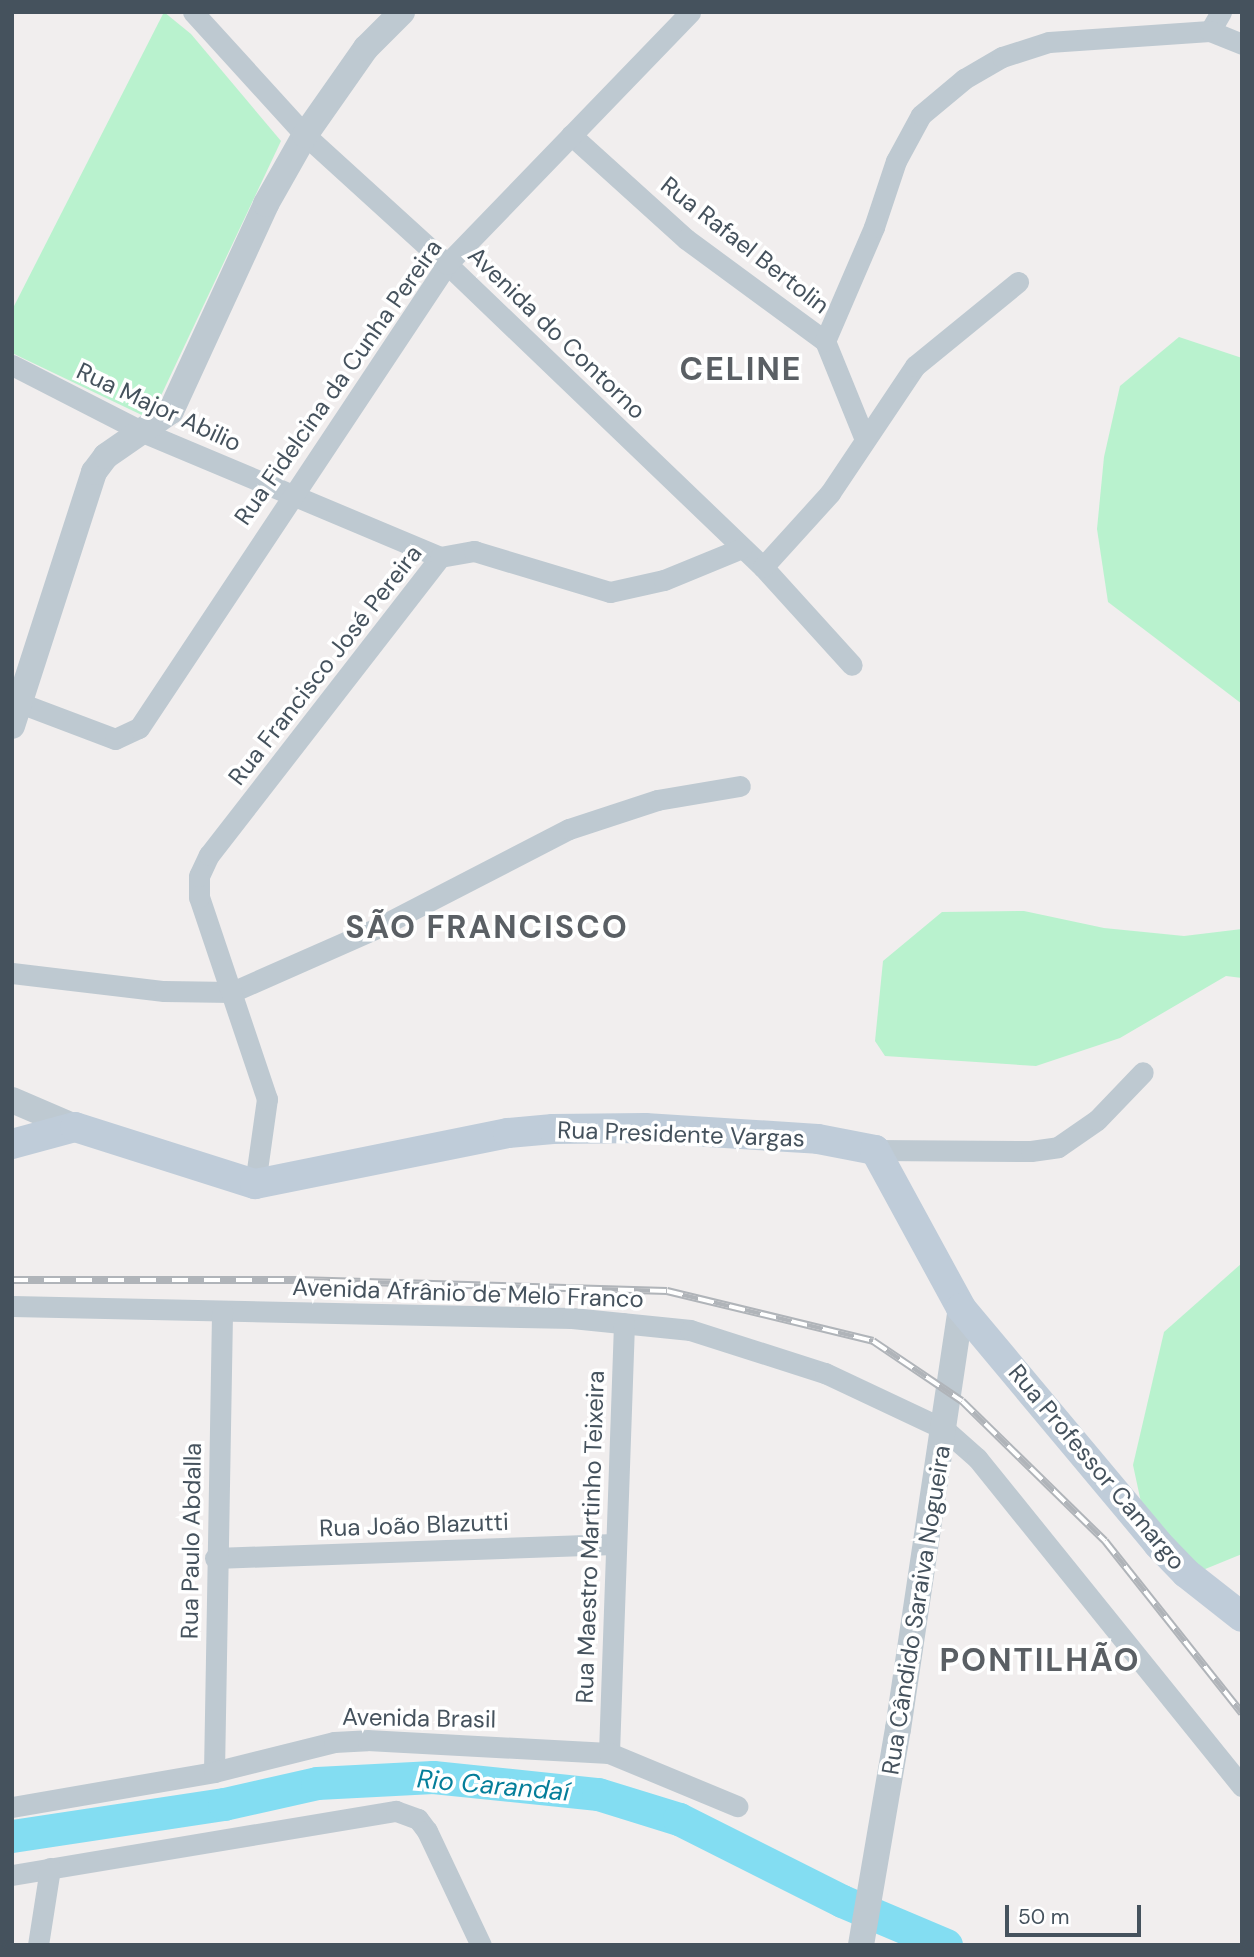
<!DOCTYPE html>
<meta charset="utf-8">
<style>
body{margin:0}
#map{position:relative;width:1254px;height:1957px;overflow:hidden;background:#f1eeee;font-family:"DM Sans",sans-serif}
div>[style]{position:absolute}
.green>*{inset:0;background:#b9f2ce}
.river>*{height:33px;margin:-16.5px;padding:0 16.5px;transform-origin:16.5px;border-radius:16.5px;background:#83ddf2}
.minor>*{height:21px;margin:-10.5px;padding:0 10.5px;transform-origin:10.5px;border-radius:10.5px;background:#bec9d1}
.tertiary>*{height:26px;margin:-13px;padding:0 13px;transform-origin:13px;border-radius:13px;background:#bec9d1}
.secondary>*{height:30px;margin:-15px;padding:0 15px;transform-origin:15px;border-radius:15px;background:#bfccd9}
.rail>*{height:8px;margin-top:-4px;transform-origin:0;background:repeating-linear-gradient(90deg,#fff 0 16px,#b0b4b9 0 32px);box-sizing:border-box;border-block:2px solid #b0b4b9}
span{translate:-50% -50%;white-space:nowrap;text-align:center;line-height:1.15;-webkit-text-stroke:7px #fff;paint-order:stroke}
.street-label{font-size:24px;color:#45525d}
.water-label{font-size:26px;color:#057e9a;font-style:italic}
.district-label{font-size:32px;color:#5a5f64;font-weight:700;letter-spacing:2px}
.frame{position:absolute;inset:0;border:14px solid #45525d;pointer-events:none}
.scale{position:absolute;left:1005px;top:1905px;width:136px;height:32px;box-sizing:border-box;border:4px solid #45525d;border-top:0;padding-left:9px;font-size:21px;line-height:24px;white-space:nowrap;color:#45525d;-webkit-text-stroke:5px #fff;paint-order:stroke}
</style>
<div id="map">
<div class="green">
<i style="clip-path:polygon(164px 12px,191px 34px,281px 141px,150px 419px,12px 353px,12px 310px)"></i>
<i style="clip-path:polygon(1179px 337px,1242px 358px,1242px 704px,1108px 602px,1097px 529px,1104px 457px,1120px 386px)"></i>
<i style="clip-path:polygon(1024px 911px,1104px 928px,1184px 936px,1242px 929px,1242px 978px,1226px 976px,1120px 1038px,1036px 1066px,885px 1056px,875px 1041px,883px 961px,942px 912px)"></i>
<i style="clip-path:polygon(1242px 1263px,1242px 1554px,1193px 1574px,1145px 1521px,1133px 1465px,1164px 1332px)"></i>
</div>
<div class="river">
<i style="left:12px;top:1836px;width:214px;rotate:-8.6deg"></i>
<i style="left:224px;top:1804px;width:95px;rotate:-12.7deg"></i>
<i style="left:317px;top:1783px;width:116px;rotate:-3deg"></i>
<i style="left:433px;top:1777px;width:166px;rotate:5.9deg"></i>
<i style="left:598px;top:1794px;width:85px;rotate:17.2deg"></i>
<i style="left:679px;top:1819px;width:182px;rotate:26.7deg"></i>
<i style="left:842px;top:1901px;width:113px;rotate:22.9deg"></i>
</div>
<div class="minor">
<i style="left:193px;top:12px;width:166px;rotate:47.7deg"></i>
<i style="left:305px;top:135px;width:192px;rotate:42.3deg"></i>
<i style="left:447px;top:264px;width:438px;rotate:43.8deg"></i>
<i style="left:763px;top:567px;width:132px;rotate:47.8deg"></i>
<i style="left:1210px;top:31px;width:22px;rotate:-60deg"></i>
<i style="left:571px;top:135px;width:155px;rotate:42.1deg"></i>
<i style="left:686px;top:239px;width:172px;rotate:36.3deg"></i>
<i style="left:12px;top:365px;width:149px;rotate:27.1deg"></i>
<i style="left:145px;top:433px;width:320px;rotate:22.8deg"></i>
<i style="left:864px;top:437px;width:104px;rotate:-112.1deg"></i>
<i style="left:825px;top:341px;width:124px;rotate:-66.7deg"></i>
<i style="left:874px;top:227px;width:70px;rotate:-71.6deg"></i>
<i style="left:896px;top:161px;width:52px;rotate:-61.5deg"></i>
<i style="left:921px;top:115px;width:56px;rotate:-39.9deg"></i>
<i style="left:964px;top:79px;width:44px;rotate:-30.1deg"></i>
<i style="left:1002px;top:57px;width:49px;rotate:-17.7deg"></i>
<i style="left:1049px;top:42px;width:161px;rotate:-3.9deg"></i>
<i style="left:1210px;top:31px;width:35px;rotate:22deg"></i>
<i style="left:763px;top:567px;width:100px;rotate:-47.8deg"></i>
<i style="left:830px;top:493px;width:153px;rotate:-56.2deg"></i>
<i style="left:915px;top:366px;width:133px;rotate:-39.2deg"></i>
<i style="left:12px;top:700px;width:110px;rotate:20.7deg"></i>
<i style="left:115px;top:739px;width:26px;rotate:-25deg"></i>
<i style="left:139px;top:728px;width:557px;rotate:-56.42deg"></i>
<i style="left:447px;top:264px;width:350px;rotate:-46deg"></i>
<i style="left:12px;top:973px;width:153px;rotate:6.8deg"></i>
<i style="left:164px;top:991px;width:68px;rotate:0.8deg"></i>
<i style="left:232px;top:992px;width:158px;rotate:-23.8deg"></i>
<i style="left:377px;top:928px;width:216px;rotate:-27.3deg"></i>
<i style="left:569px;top:829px;width:93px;rotate:-18.2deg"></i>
<i style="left:657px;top:800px;width:84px;rotate:-9.6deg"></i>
<i style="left:875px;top:1150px;width:156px;rotate:0.4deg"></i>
<i style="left:1031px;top:1151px;width:27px;rotate:-8deg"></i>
<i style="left:1058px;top:1147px;width:47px;rotate:-34.7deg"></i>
<i style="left:1097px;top:1120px;width:66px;rotate:-46.2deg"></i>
<i style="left:255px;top:1184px;width:86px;rotate:-82deg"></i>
<i style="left:267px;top:1099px;width:213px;rotate:-108.6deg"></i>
<i style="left:199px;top:897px;width:21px;rotate:-90deg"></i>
<i style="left:199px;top:876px;width:23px;rotate:-65deg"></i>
<i style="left:209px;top:855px;width:377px;rotate:-52.2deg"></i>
<i style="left:440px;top:557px;width:35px;rotate:-10deg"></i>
<i style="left:474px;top:551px;width:142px;rotate:16.8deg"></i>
<i style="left:610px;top:592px;width:55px;rotate:-12.5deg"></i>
<i style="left:664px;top:580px;width:84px;rotate:-22.3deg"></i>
<i style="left:12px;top:1306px;width:560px;rotate:1.23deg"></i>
<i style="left:572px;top:1318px;width:119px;rotate:5.8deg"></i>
<i style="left:690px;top:1330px;width:142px;rotate:17.7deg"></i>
<i style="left:825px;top:1373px;width:132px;rotate:25.2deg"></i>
<i style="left:944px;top:1429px;width:44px;rotate:41.3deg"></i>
<i style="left:977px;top:1458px;width:422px;rotate:51.1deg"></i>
<i style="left:215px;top:1558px;width:399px;rotate:-2deg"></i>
<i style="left:609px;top:1753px;width:430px;rotate:-88deg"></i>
<i style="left:214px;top:1772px;width:461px;rotate:-89deg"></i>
<i style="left:12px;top:1807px;width:205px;rotate:-9.8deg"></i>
<i style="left:214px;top:1772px;width:124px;rotate:-14deg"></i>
<i style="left:334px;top:1742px;width:33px;rotate:-3deg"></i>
<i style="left:367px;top:1740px;width:242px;rotate:3.1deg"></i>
<i style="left:609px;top:1753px;width:139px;rotate:22.5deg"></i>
<i style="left:12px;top:1875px;width:389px;rotate:-9.5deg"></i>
<i style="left:396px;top:1811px;width:23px;rotate:20deg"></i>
<i style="left:418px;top:1819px;width:15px;rotate:53deg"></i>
<i style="left:427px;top:1831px;width:126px;rotate:64.7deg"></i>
<i style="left:38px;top:1945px;width:78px;rotate:-81.1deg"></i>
</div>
<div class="tertiary">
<i style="left:12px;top:726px;width:267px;rotate:-72.1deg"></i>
<i style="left:94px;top:472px;width:20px;rotate:-53deg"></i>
<i style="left:106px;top:456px;width:79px;rotate:-34.7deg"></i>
<i style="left:171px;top:411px;width:228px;rotate:-65.3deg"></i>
<i style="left:266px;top:204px;width:79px;rotate:-60.5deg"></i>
<i style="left:305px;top:135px;width:106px;rotate:-55deg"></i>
<i style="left:366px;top:48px;width:51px;rotate:-45deg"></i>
<i style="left:12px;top:1100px;width:69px;rotate:23.2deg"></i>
<i style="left:861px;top:1945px;width:219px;rotate:-80.3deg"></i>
<i style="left:898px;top:1729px;width:426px;rotate:-81.5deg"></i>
</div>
<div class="secondary">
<i style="left:12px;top:1144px;width:65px;rotate:-15.1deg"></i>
<i style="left:75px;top:1127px;width:189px;rotate:17.6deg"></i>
<i style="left:255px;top:1184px;width:258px;rotate:-11.4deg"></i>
<i style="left:508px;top:1133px;width:45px;rotate:-5.1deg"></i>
<i style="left:553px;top:1129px;width:92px;rotate:-0.6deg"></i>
<i style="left:645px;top:1128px;width:173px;rotate:3.6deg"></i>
<i style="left:818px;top:1139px;width:58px;rotate:10.9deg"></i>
<i style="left:875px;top:1150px;width:180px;rotate:61.4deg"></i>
<i style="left:961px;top:1308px;width:307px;rotate:50.1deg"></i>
<i style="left:1158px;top:1544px;width:40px;rotate:46deg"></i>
<i style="left:1186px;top:1573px;width:71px;rotate:38.2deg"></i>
</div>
<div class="rail">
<i style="left:12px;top:1280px;width:286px"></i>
<i style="left:298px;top:1280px;width:369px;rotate:1.7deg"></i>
<i style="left:667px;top:1291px;width:212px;rotate:13.6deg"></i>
<i style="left:873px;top:1341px;width:107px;rotate:34deg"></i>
<i style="left:962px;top:1401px;width:200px;rotate:44.4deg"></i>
<i style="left:1105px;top:1541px;width:220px;rotate:51.5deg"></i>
</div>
<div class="street-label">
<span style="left:745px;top:245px;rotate:38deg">Rua Rafael Bertolin</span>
<span style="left:557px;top:333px;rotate:44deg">Avenida do Contorno</span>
<span style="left:338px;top:382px;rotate:-55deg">Rua Fidelcina da Cunha Pereira</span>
<span style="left:159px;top:407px;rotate:25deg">Rua Major Abilio</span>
<span style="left:325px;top:665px;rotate:-52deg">Rua Francisco José Pereira</span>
<span style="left:681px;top:1134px;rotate:2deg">Rua Presidente Vargas</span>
<span style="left:468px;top:1293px;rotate:2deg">Avenida Afrânio de Melo Franco</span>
<span style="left:1097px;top:1467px;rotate:50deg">Rua Professor Camargo</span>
<span style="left:414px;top:1525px;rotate:-2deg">Rua João Blazutti</span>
<span style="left:590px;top:1537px;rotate:-88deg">Rua Maestro Martinho Teixeira</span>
<span style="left:191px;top:1541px;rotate:-89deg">Rua Paulo Abdalla</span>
<span style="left:916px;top:1610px;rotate:-81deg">Rua Cândido Saraiva Nogueira</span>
<span style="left:419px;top:1718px;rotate:1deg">Avenida Brasil</span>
</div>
<div class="water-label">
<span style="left:493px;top:1786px;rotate:5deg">Rio Carandaí</span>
</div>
<div class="district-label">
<span style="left:741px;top:369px">CELINE</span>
<span style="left:487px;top:927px">SÃO FRANCISCO</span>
<span style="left:1040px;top:1660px">PONTILHÃO</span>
</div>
<div class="frame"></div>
<div class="scale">50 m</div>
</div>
